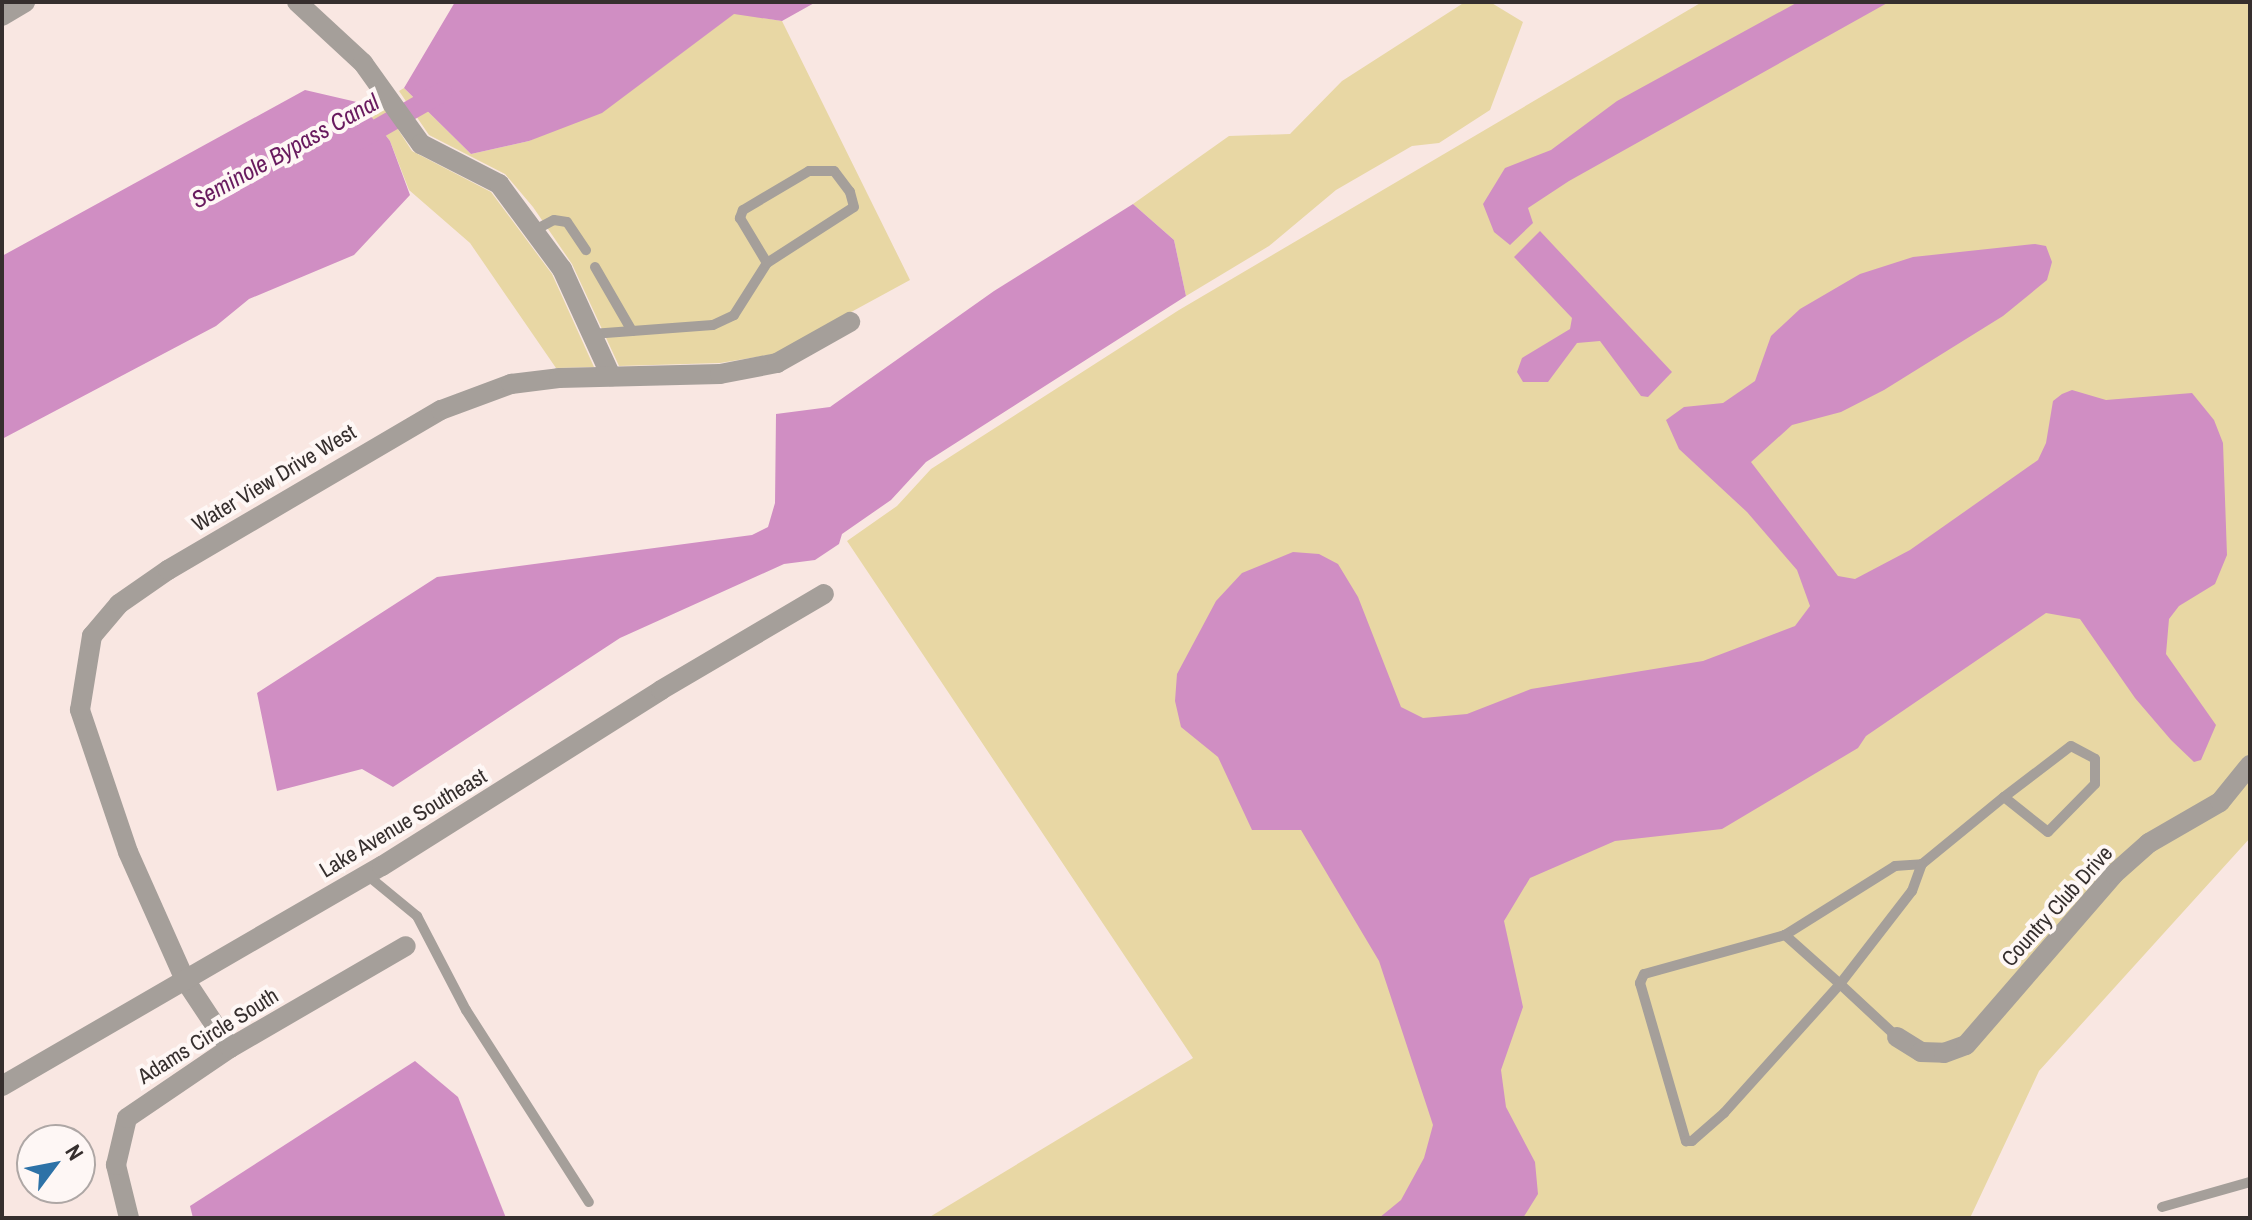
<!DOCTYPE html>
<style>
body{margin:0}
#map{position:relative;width:2252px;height:1220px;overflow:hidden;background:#f9e7e2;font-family:"Archivo Narrow",sans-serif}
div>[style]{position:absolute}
.green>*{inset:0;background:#e8d7a4}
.water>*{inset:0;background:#d08ec3}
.canal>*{height:20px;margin:-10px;padding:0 10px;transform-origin:10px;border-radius:10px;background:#d08ec3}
.lane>*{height:10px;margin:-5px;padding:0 5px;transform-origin:5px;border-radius:5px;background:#a59f9a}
.street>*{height:20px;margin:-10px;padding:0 10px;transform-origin:10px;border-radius:10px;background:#a59f9a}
span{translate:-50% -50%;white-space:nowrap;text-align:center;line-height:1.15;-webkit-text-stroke:8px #fef7f5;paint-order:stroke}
.street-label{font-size:22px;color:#362f2e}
.water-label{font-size:24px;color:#681a5e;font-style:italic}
.frame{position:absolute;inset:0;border:4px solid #362f2e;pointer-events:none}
.north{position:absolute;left:16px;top:1124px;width:80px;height:80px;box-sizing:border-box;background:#fef7f5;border:2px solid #aea7a5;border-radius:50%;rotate:58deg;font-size:22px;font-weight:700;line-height:32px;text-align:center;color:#362f2e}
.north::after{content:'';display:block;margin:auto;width:28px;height:36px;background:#2d72a7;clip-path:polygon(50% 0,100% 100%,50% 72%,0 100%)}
</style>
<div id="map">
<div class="green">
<i style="clip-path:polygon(1465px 2px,1490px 2px,1523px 22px,1490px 110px,1439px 143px,1412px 146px,1336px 190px,1269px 246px,1186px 296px,1174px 240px,1133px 204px,1229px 136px,1290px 134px,1342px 81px)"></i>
<i style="clip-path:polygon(1702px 2px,2250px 2px,2250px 838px,2039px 1071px,1970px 1218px,928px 1218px,1193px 1058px,847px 541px,897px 506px,931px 469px,1179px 310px)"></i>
<i style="clip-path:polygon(734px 13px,782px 21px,910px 280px,774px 354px,720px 363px,619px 366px,572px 264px,533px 207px,505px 174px,429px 135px,399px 91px,404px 88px,471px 154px,529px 141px,644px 81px)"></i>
<i style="clip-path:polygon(381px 103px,412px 151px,491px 192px,552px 274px,594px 367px,556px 368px,470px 243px,409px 190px,390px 141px,368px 112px)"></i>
</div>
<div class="water">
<i style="clip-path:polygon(455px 2px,816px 2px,782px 21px,734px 14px,602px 113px,529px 141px,471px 154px,404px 88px)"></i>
<i style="clip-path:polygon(1798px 2px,1889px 2px,1569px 181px,1528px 208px,1533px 223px,1510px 245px,1494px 232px,1483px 204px,1505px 168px,1551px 150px,1617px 101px)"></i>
<i style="clip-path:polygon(305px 90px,361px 103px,390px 141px,410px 195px,354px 255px,249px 299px,216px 326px,2px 439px,2px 256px)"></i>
<i style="clip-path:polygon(1133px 204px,1174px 240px,1186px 296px,926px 462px,891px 500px,842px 534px,839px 544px,815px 560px,784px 564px,620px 638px,393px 787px,362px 769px,277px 791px,257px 693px,437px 577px,752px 535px,768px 527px,775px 503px,776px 414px,830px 407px,994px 291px)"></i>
<i style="clip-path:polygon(1540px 231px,1672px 372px,1648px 397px,1641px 396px,1600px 341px,1577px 343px,1548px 382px,1523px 382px,1517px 372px,1522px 358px,1570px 329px,1572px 318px,1514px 257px)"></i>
<i style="clip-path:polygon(2035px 244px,2046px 246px,2052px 262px,2047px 280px,2003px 316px,1884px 390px,1841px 412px,1792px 425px,1751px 462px,1838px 576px,1855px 579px,1910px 550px,2038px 460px,2046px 443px,2053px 401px,2062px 394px,2072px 390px,2106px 400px,2192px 393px,2214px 420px,2223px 443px,2227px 555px,2215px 584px,2179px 606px,2169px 619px,2166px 654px,2216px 725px,2201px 760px,2194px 762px,2171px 740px,2135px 698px,2080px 619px,2046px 613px,1866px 736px,1858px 748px,1722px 829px,1615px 841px,1530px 878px,1504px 921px,1523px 1007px,1501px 1070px,1506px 1107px,1535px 1162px,1538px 1194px,1523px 1218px,1379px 1218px,1401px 1200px,1424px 1158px,1433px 1125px,1379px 961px,1301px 830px,1252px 830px,1218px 757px,1181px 727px,1175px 701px,1177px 674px,1216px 601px,1242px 573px,1293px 552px,1319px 554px,1338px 564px,1358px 597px,1401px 707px,1423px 718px,1467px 714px,1531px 689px,1703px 661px,1795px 626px,1810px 606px,1797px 570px,1747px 512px,1679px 449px,1666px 420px,1684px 407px,1723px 403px,1755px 381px,1771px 336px,1800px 309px,1860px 274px,1913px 257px)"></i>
<i style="clip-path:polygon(415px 1061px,458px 1097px,506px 1218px,193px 1218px,190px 1206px)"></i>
</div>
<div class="canal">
<i style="left:358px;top:140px;width:97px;rotate:-29.7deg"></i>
</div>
<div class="lane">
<i style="left:535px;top:230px;width:21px;rotate:-28deg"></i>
<i style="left:554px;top:220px;width:13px;rotate:9deg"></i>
<i style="left:567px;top:222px;width:34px;rotate:56deg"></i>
<i style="left:595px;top:267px;width:74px;rotate:60deg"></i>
<i style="left:592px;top:334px;width:121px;rotate:-4.3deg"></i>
<i style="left:713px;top:325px;width:23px;rotate:-25deg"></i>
<i style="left:734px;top:315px;width:62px;rotate:-57.6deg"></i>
<i style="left:767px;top:263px;width:103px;rotate:-32.8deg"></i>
<i style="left:854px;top:207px;width:16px;rotate:-105deg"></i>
<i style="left:850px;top:192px;width:26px;rotate:-127deg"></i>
<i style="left:834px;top:171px;width:25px;rotate:180deg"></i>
<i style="left:809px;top:171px;width:77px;rotate:149.4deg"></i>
<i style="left:743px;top:210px;width:9px;rotate:111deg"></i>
<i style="left:740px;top:218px;width:52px;rotate:59deg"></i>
<i style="left:367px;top:875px;width:65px;rotate:39.4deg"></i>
<i style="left:417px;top:916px;width:106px;rotate:62.5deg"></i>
<i style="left:466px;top:1010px;width:228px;rotate:57.4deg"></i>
<i style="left:1785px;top:935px;width:130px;rotate:-32.1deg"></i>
<i style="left:1895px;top:866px;width:27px;rotate:-4deg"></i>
<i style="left:1922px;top:864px;width:106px;rotate:-39.3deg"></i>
<i style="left:2004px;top:797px;width:84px;rotate:-37.3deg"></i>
<i style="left:2071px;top:746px;width:27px;rotate:28deg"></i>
<i style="left:2095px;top:759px;width:25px;rotate:90deg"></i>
<i style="left:2095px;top:784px;width:67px;rotate:134.4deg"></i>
<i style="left:2048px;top:832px;width:56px;rotate:-141.5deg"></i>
<i style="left:1897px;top:1037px;width:78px;rotate:-137.1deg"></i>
<i style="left:1840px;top:984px;width:74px;rotate:-138.3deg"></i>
<i style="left:1785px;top:935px;width:146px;rotate:164.5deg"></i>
<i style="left:1644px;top:974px;width:10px;rotate:114deg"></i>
<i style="left:1640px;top:983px;width:165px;rotate:73.8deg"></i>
<i style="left:1686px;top:1141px;width:6px"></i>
<i style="left:1692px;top:1141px;width:43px;rotate:-41.2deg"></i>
<i style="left:1724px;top:1113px;width:173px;rotate:-48deg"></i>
<i style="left:1840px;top:984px;width:118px;rotate:-52.3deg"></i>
<i style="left:1912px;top:891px;width:29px;rotate:-70deg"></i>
<i style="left:2162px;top:1207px;width:91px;rotate:-15.9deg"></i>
</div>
<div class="street">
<i style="left:297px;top:2px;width:90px;rotate:42.7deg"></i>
<i style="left:363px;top:63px;width:100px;rotate:54.4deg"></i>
<i style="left:421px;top:144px;width:88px;rotate:27.1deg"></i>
<i style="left:499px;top:184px;width:106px;rotate:53.5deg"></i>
<i style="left:562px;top:269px;width:118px;rotate:65.4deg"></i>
<i style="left:2px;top:16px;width:27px;rotate:-31deg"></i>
<i style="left:1897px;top:1037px;width:28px;rotate:32deg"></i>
<i style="left:1921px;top:1052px;width:23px;rotate:2deg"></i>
<i style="left:1944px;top:1053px;width:23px;rotate:-20deg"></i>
<i style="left:1966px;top:1045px;width:226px;rotate:-49.1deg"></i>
<i style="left:2114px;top:874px;width:47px;rotate:-41.5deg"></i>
<i style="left:2149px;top:843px;width:82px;rotate:-30deg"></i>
<i style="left:2220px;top:802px;width:48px;rotate:-51deg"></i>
<i style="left:230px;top:1048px;width:82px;rotate:-123.5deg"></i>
<i style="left:185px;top:980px;width:140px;rotate:-114deg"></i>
<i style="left:128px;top:852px;width:150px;rotate:-108.7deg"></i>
<i style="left:80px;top:710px;width:75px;rotate:-80.8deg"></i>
<i style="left:92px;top:636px;width:42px;rotate:-49.8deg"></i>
<i style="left:119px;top:604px;width:60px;rotate:-34.8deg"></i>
<i style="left:168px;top:570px;width:316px;rotate:-30.4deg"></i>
<i style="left:441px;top:410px;width:75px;rotate:-20.4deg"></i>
<i style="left:511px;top:384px;width:48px;rotate:-7.1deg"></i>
<i style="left:559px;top:378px;width:161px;rotate:-1.4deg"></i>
<i style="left:720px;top:374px;width:58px;rotate:-10.9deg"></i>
<i style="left:777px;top:363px;width:84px;rotate:-29.3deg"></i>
<i style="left:2px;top:1086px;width:439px;rotate:-30.1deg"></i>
<i style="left:382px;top:866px;width:330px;rotate:-32.2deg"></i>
<i style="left:661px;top:690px;width:189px;rotate:-30.5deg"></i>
<i style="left:129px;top:1218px;width:55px;rotate:-103.8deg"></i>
<i style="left:116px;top:1165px;width:48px;rotate:-76.8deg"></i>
<i style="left:127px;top:1118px;width:125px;rotate:-34.2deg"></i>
<i style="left:230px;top:1048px;width:203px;rotate:-30.1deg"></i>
</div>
<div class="street-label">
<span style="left:274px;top:478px;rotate:-31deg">Water View Drive West</span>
<span style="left:403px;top:823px;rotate:-31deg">Lake Avenue Southeast</span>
<span style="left:2057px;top:906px;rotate:-48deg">Country Club Drive</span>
<span style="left:208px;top:1036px;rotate:-32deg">Adams Circle South</span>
</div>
<div class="water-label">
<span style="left:285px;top:151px;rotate:-29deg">Seminole Bypass Canal</span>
</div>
<div class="frame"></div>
<div class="north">N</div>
</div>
